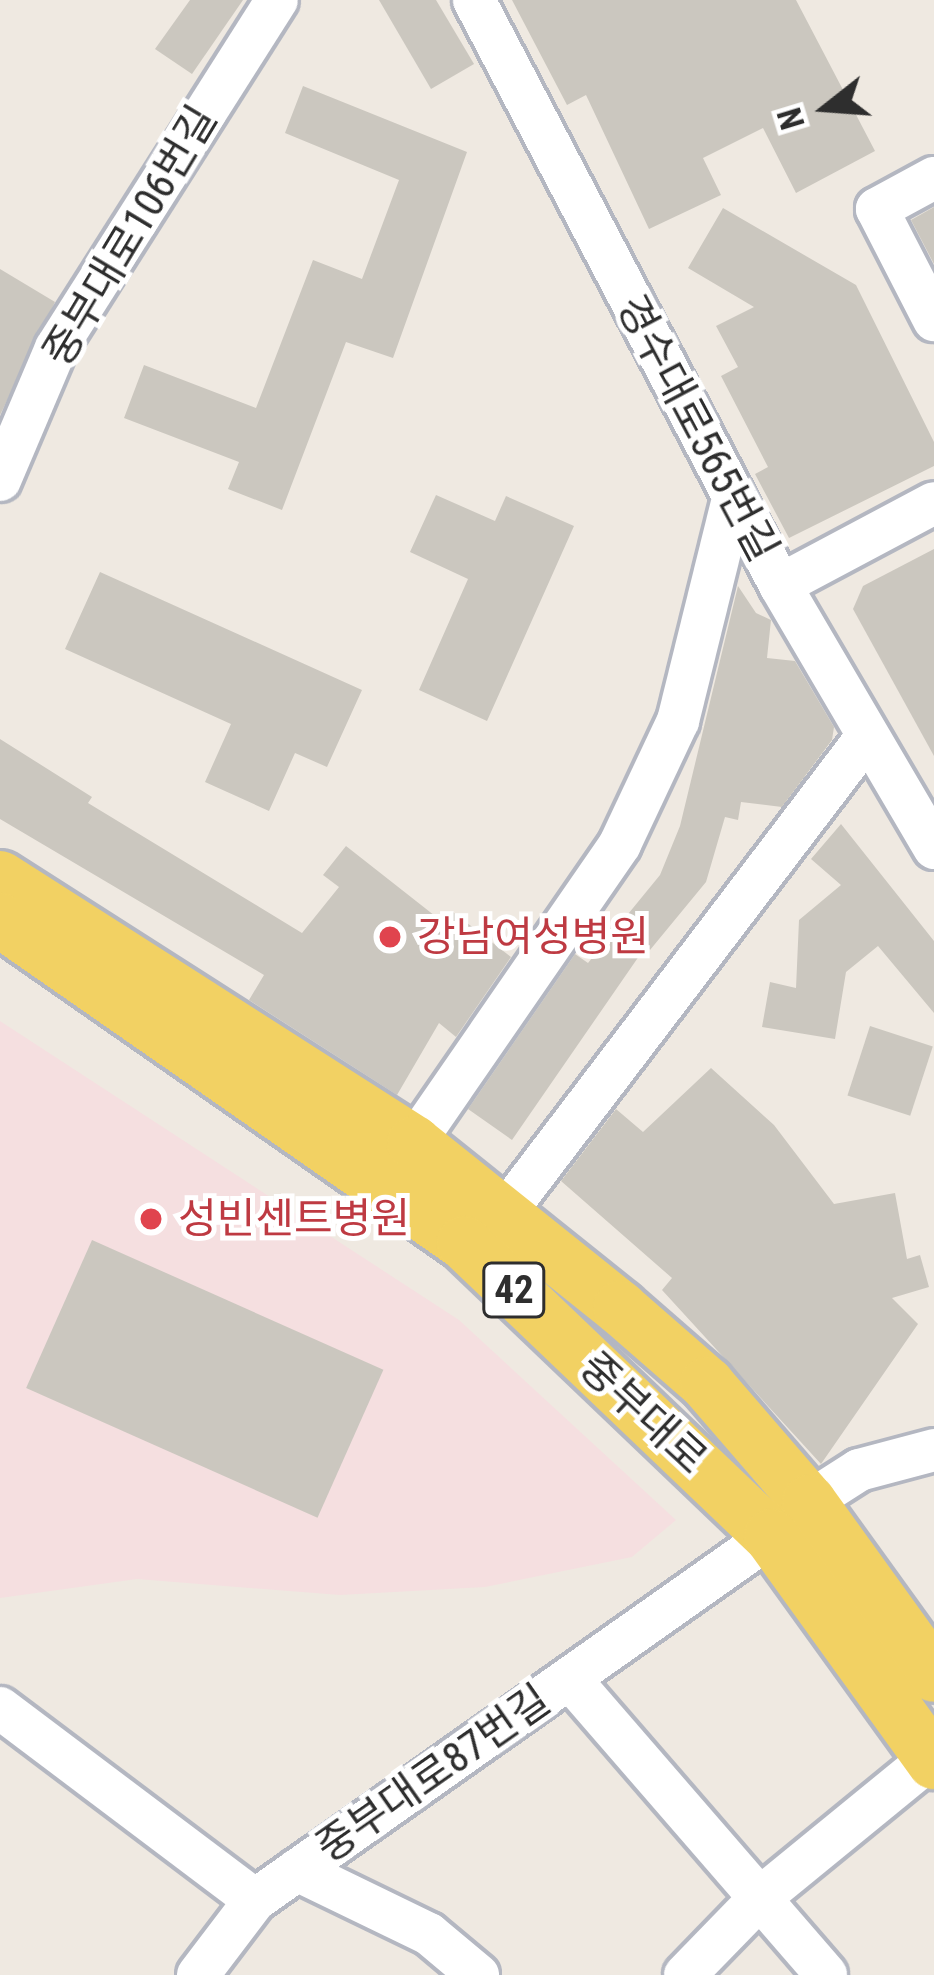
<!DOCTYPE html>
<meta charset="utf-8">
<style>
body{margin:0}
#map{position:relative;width:934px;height:1975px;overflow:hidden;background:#efe9e1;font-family:"Roboto Condensed","Noto Sans KR",sans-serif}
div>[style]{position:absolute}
.medical>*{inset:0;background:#f5dfe0}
.building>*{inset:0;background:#cbc7bf;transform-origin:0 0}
.roads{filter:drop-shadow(3px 0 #b4b7c1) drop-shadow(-3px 0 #b4b7c1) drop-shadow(0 3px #b4b7c1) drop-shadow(0 -3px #b4b7c1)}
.minor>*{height:42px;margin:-21px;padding:0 21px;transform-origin:21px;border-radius:21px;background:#fff}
.major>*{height:54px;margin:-27px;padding:0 27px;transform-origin:27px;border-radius:27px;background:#f2d163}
.dots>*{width:33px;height:33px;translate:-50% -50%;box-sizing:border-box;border:6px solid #fff;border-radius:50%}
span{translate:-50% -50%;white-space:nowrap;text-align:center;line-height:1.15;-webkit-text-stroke:10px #fff;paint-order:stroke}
.shield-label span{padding:3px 9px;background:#fff;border:3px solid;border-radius:9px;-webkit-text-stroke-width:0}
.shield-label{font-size:39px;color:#2e2e2e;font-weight:700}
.street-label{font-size:42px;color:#2e2e2e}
.health-label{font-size:42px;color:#be3a42}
.left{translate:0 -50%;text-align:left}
.north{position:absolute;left:766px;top:48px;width:120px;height:120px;-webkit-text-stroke:9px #fff;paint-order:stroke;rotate:253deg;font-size:33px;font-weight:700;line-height:48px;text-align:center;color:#2e2e2e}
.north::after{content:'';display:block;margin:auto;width:42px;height:54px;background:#2e2e2e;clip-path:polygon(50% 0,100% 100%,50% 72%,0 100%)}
</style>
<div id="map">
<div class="medical">
<i style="clip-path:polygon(0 1021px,459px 1320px,676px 1520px,632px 1557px,485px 1587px,340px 1595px,137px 1579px,0 1598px)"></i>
</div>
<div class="building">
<i style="clip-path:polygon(190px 0,243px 0,192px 74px,155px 49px)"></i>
<i style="clip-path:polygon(379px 0,436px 0,474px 64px,431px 89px)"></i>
<i style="clip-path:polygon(512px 0,796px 0,875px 151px,796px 193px,763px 128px,703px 158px,721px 195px,649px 229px,586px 95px,567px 105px)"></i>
<i style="clip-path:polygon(303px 86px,467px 152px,393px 358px,346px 342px,282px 510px,228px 489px,239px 462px,124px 418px,144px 365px,256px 408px,313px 260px,362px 279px,399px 180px,285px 133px)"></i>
<i style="clip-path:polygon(934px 207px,934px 264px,911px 220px)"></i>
<i style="clip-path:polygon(723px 208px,856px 285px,934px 442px,934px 466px,789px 538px,755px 474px,768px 467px,721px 376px,738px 367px,716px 326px,754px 307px,688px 268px)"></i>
<i style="clip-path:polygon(0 269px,55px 302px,0 415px)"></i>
<i style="clip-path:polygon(436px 495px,495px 521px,506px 496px,574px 526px,487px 721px,419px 690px,468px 579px,410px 552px)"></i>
<i style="clip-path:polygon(934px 549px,934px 756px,853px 609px,863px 586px)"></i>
<i style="clip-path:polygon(100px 572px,362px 690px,327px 767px,295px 753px,269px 811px,205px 782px,231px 724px,65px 649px)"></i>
<i style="clip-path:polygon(738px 586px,756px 613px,771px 620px,767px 658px,795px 661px,834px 727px,832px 740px,782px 807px,741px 802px,738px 820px,725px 817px,706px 882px,650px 950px,646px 946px,512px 1140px,468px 1109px,575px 954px,588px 963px,660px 875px,680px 826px)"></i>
<i style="clip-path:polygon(0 739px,92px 797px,88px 803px,302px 933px,339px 887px,323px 875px,346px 846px,444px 923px,453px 912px,511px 957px,456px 1037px,439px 1023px,397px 1095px,249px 1000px,264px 975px,0 819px)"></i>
<i style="clip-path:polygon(841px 824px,934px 941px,934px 1013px,878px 946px,846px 972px,835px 1039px,762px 1027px,770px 982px,796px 988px,799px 920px,841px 885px,811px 859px)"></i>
<i style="left:870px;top:1026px;width:66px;height:73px;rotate:18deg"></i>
<i style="clip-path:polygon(711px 1068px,774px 1125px,834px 1204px,895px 1193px,907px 1259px,920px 1255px,929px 1287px,892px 1298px,918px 1324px,821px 1464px,662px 1290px,672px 1278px,561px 1181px,616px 1109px,643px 1132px)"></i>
<i style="left:92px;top:1240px;width:319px;height:162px;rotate:24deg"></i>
</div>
<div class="roads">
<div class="minor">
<i style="left:474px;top:0;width:660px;rotate:62.39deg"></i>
<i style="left:780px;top:585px;width:305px;rotate:59.6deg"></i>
<i style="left:934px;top:178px;width:65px;rotate:151.5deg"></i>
<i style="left:877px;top:209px;width:125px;rotate:62.8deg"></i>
<i style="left:0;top:480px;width:143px;rotate:-67deg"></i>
<i style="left:56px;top:348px;width:412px;rotate:-57.6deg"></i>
<i style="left:780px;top:585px;width:174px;rotate:-28deg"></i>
<i style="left:414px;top:1143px;width:363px;rotate:-55.4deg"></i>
<i style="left:620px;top:844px;width:136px;rotate:-64.8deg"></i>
<i style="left:678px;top:721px;width:229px;rotate:-76.1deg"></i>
<i style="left:504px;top:1214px;width:598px;rotate:-52.75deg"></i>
<i style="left:809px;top:1502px;width:59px;rotate:-32.6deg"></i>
<i style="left:859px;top:1470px;width:78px;rotate:-14.9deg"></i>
<i style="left:570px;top:1679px;width:391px;rotate:49.1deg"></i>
<i style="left:0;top:1708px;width:319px;rotate:37deg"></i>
<i style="left:297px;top:1870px;width:147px;rotate:25.9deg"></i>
<i style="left:429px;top:1934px;width:64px;rotate:39.9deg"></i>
<i style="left:198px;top:1975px;width:94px;rotate:-52.8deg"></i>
<i style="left:255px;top:1900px;width:631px;rotate:-35.2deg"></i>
<i style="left:685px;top:1975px;width:107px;rotate:-45.8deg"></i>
<i style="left:760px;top:1898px;width:221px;rotate:-39.3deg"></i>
</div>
<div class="major">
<i style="left:0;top:878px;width:492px;rotate:32.6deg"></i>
<i style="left:414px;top:1143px;width:264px;rotate:38.7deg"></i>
<i style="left:620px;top:1308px;width:116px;rotate:41.1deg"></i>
<i style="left:707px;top:1384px;width:156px;rotate:49.2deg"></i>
<i style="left:809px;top:1502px;width:213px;rotate:54.2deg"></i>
<i style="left:0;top:920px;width:565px;rotate:34.84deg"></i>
<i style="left:464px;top:1243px;width:424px;rotate:43.7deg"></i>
<i style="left:771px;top:1536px;width:279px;rotate:54.2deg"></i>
</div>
</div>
<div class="dots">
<i style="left:390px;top:937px;background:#e0444e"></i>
<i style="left:151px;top:1219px;background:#e0444e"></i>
</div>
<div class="shield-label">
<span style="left:514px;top:1290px">42</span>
</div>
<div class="street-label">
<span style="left:130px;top:236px;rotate:-59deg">중부대로106번길</span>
<span style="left:697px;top:428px;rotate:62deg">경수대로565번길</span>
<span style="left:643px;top:1413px;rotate:43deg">중부대로</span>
<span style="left:433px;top:1774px;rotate:-35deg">중부대로87번길</span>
</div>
<div class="health-label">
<span class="left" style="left:417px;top:937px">강남여성병원</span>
<span class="left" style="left:178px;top:1219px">성빈센트병원</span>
</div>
<div class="north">N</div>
</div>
